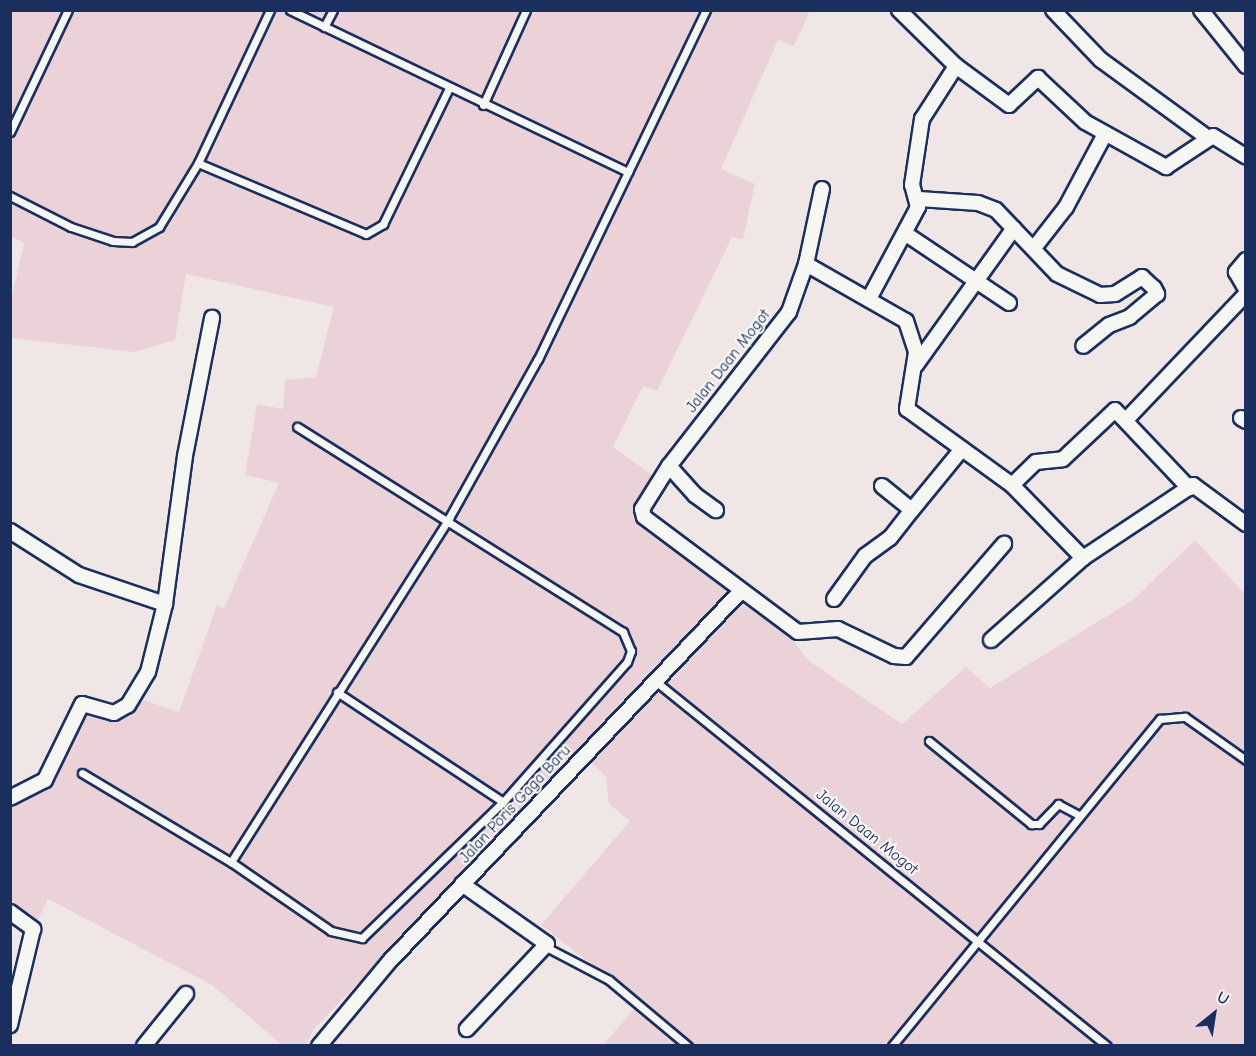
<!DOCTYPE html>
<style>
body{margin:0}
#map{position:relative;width:1256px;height:1056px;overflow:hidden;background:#f1e6e6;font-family:"Comic Neue",sans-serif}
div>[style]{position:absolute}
.built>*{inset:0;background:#ebd2d8}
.roads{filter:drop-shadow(2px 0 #1b2f5e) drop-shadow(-2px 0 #1b2f5e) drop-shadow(0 2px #1b2f5e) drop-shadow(0 -2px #1b2f5e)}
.service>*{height:7px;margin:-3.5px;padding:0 3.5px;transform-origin:3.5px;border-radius:3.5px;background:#f6f6f2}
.minor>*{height:14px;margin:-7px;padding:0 7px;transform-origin:7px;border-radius:7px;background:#f6f6f2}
span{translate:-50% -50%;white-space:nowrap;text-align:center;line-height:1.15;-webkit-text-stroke:4.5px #f6f6f2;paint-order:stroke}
.street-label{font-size:16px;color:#1b2f5e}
.frame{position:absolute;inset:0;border:12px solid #1b2f5e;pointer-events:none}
.north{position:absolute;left:1184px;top:984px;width:60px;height:60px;-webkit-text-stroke:4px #f6f6f2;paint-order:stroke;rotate:30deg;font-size:16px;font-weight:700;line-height:24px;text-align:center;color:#1b2f5e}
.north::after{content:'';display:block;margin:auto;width:21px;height:27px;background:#1b2f5e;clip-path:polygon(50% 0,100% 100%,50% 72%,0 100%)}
</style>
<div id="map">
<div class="built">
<i style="clip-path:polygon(11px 11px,810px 11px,794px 46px,778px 40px,721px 169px,755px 184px,743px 239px,732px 237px,657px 391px,643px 386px,613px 447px,658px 479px,635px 509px,700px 553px,777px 620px,809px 661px,902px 724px,966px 667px,990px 688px,1133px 600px,1195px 540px,1245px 594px,1245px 1045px,603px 1045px,640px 1002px,541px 925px,630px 821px,609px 804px,606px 777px,580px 751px,314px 1029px,306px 1045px,282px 1045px,212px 985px,48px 899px,35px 926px,11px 913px,11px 793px,39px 781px,72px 704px,113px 716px,131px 696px,179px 712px,217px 605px,224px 608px,279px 483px,245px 475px,257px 404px,283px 409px,285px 380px,316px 377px,334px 307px,186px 274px,175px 340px,134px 352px,11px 338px,11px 300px,24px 243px,11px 236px)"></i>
</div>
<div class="roads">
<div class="service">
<i style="left:290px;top:10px;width:375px;rotate:25.6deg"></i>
<i style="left:324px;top:27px;width:19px;rotate:-62deg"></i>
<i style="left:483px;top:105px;width:104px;rotate:-65.6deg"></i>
<i style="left:10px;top:132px;width:135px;rotate:-64.6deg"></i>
<i style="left:198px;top:163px;width:182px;rotate:22.9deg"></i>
<i style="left:366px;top:234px;width:20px;rotate:-30deg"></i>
<i style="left:383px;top:224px;width:151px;rotate:-64.1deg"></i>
<i style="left:10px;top:196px;width:68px;rotate:26.9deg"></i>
<i style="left:71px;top:227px;width:44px;rotate:18.4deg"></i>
<i style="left:113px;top:241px;width:19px;rotate:3deg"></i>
<i style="left:132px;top:242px;width:31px;rotate:-29deg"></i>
<i style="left:159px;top:227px;width:75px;rotate:-58.6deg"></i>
<i style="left:198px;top:163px;width:169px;rotate:-64.8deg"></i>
<i style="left:654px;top:680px;width:582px;rotate:38.94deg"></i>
<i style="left:337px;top:692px;width:199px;rotate:33.5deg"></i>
<i style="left:929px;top:741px;width:132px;rotate:39.1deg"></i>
<i style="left:1031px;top:824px;width:8px"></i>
<i style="left:1039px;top:824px;width:28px;rotate:-46deg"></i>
<i style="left:1058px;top:804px;width:24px;rotate:28deg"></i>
<i style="left:82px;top:773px;width:174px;rotate:30.9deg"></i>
<i style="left:231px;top:862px;width:121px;rotate:34.6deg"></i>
<i style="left:331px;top:931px;width:32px;rotate:13deg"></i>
<i style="left:362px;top:938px;width:196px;rotate:-44deg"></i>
<i style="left:503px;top:802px;width:187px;rotate:-48.5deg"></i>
<i style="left:627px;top:662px;width:12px;rotate:-70deg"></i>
<i style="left:631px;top:651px;width:21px;rotate:-113deg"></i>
<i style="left:623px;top:632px;width:385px;rotate:-147.8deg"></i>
<i style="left:231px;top:862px;width:407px;rotate:-57.6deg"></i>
<i style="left:449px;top:518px;width:182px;rotate:-60.8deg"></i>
<i style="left:538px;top:359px;width:387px;rotate:-64.3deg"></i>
<i style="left:546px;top:947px;width:71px;rotate:27.6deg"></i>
<i style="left:609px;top:980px;width:103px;rotate:39.9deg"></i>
<i style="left:892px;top:1046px;width:423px;rotate:-50.7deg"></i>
<i style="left:1160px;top:719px;width:25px;rotate:-5deg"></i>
<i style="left:1185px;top:717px;width:75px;rotate:35.2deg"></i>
</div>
<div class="minor">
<i style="left:1053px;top:10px;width:69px;rotate:46.2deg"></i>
<i style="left:1101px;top:60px;width:132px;rotate:36.1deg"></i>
<i style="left:1201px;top:10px;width:72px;rotate:51.2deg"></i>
<i style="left:956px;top:66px;width:66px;rotate:36.3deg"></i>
<i style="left:1009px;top:105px;width:40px;rotate:-43deg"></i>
<i style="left:1038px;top:78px;width:64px;rotate:43.1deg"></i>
<i style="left:1085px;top:122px;width:93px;rotate:29.1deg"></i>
<i style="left:1166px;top:167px;width:56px;rotate:-33.4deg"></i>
<i style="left:1213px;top:136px;width:39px;rotate:32deg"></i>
<i style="left:822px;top:189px;width:77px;rotate:102deg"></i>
<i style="left:806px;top:264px;width:51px;rotate:109.5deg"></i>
<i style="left:789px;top:312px;width:195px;rotate:127.9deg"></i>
<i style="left:669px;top:466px;width:51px;rotate:122.1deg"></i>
<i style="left:642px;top:509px;width:8px;rotate:76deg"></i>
<i style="left:644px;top:517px;width:192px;rotate:36.8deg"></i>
<i style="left:798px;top:632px;width:40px;rotate:-4.3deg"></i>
<i style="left:838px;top:629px;width:62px;rotate:25.7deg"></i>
<i style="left:894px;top:656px;width:12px;rotate:5deg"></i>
<i style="left:906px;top:657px;width:150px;rotate:-49.1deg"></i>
<i style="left:919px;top:199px;width:59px;rotate:3.9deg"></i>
<i style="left:978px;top:203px;width:19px;rotate:21deg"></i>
<i style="left:996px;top:210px;width:88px;rotate:46.4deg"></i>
<i style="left:1057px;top:274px;width:48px;rotate:26deg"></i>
<i style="left:1100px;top:295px;width:15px;rotate:-4deg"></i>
<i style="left:1115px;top:294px;width:32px;rotate:-32deg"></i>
<i style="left:1142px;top:277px;width:16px;rotate:43deg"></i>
<i style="left:1154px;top:288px;width:7px;rotate:63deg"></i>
<i style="left:1157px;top:294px;width:35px;rotate:140deg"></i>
<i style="left:1130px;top:317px;width:22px;rotate:159deg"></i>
<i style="left:1109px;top:325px;width:33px;rotate:141deg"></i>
<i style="left:906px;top:234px;width:124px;rotate:33.8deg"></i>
<i style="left:1034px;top:248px;width:52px;rotate:-52deg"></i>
<i style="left:1066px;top:207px;width:83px;rotate:-61.9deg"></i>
<i style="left:1246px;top:260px;width:16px;rotate:130deg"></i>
<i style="left:1236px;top:272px;width:20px;rotate:60deg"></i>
<i style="left:806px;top:264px;width:115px;rotate:29.7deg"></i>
<i style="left:906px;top:321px;width:33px;rotate:72deg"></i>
<i style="left:916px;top:352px;width:58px;rotate:99deg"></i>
<i style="left:907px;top:409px;width:130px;rotate:35.9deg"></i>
<i style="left:1012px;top:485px;width:102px;rotate:45.8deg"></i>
<i style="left:870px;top:297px;width:102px;rotate:-61.9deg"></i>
<i style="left:918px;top:207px;width:23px;rotate:-105deg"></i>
<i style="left:912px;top:185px;width:67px;rotate:-81.4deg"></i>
<i style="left:922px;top:119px;width:63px;rotate:-57.3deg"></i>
<i style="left:956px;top:66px;width:80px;rotate:-135.5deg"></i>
<i style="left:916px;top:365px;width:168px;rotate:-54.4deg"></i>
<i style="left:1241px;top:418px;width:6px;rotate:31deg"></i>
<i style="left:1126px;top:420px;width:174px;rotate:-46.4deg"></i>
<i style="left:669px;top:466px;width:39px;rotate:48deg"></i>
<i style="left:695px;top:495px;width:26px;rotate:36deg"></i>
<i style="left:1012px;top:485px;width:33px;rotate:-44deg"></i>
<i style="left:1036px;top:462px;width:27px;rotate:-6deg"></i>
<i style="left:1063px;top:459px;width:71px;rotate:-43.3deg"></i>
<i style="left:1115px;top:410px;width:108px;rotate:46.5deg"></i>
<i style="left:882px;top:486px;width:38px;rotate:39deg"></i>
<i style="left:912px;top:510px;width:79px;rotate:-50.7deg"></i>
<i style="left:10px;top:531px;width:82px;rotate:32.5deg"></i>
<i style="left:79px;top:575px;width:91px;rotate:18.6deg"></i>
<i style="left:165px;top:604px;width:70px;rotate:104deg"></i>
<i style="left:148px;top:672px;width:39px;rotate:121deg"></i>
<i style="left:128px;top:705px;width:16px;rotate:150deg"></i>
<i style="left:114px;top:713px;width:33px;rotate:-164deg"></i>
<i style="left:82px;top:704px;width:85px;rotate:116deg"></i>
<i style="left:45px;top:780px;width:39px;rotate:153deg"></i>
<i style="left:834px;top:599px;width:53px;rotate:-54.2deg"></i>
<i style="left:865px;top:556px;width:31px;rotate:-36deg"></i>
<i style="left:890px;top:538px;width:36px;rotate:-52deg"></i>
<i style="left:165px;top:604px;width:149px;rotate:-82.3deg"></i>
<i style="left:185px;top:456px;width:141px;rotate:-78.9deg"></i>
<i style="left:991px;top:640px;width:123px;rotate:-41.7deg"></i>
<i style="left:1083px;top:558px;width:132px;rotate:-33.6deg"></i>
<i style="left:1193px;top:485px;width:66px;rotate:36.3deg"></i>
<i style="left:462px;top:884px;width:104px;rotate:35.2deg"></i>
<i style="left:547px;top:944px;width:117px;rotate:133.3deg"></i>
<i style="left:10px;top:912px;width:29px;rotate:36deg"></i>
<i style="left:33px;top:929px;width:99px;rotate:103.5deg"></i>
<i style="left:144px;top:1046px;width:67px;rotate:-51.1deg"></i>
<i style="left:319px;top:1046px;width:109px;rotate:-50.2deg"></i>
<i style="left:389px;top:962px;width:511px;rotate:-46.51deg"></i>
</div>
</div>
<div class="street-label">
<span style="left:728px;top:361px;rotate:-52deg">Jalan Daan Mogot</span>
<span style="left:515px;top:804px;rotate:-47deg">Jalan Poris Gaga Baru</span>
<span style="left:867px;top:832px;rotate:39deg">Jalan Daan Mogot</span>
</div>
<div class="frame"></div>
<div class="north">U</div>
</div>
